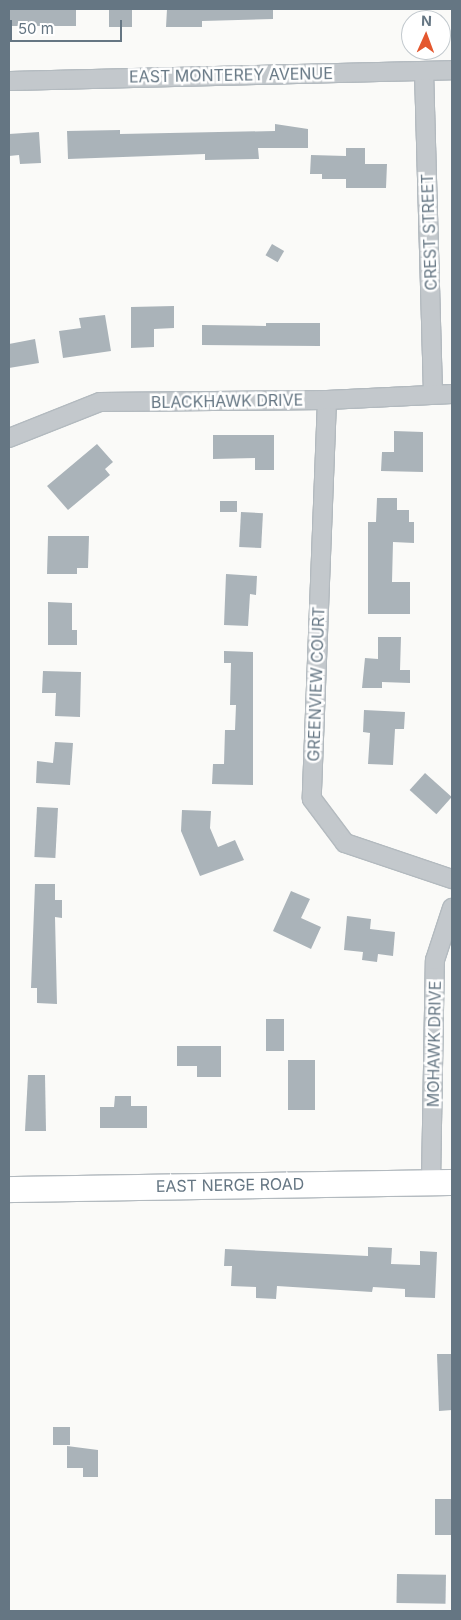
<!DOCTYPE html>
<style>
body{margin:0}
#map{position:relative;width:461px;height:1620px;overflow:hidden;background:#fafaf8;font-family:Inter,sans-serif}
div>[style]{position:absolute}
.building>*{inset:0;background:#aab3b9;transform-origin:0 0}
.roads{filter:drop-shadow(1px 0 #b3babf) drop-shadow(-1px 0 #b3babf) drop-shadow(0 1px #b3babf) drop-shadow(0 -1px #b3babf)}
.street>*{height:18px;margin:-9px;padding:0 9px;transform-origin:9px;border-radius:9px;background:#c3c8cc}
.secondary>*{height:25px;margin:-12.5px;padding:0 12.5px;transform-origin:12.5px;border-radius:12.5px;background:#fff}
span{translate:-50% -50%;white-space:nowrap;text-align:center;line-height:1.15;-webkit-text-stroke:5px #fff;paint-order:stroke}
.street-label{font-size:16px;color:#657683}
.frame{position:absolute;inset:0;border:10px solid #657683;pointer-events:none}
.north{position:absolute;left:401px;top:10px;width:50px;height:50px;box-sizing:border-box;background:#fff;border:1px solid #c1c8cd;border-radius:50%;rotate:2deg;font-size:14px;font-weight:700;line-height:20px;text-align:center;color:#657683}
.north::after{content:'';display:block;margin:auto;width:18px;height:22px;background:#e4572e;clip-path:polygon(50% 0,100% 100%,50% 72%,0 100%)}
.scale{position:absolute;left:10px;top:20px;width:112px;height:22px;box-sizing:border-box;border:2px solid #657683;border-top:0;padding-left:6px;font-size:15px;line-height:18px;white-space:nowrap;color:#657683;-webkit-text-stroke:4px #fff;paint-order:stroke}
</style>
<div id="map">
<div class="building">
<i style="left:9px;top:9px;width:67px;height:17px"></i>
<i style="left:109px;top:9px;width:23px;height:18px"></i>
<i style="clip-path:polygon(167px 9px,273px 9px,273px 19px,202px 21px,202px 27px,166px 27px)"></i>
<i style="clip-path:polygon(275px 124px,308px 129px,308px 148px,258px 148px,259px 159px,205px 160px,205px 154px,68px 159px,67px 131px,120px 130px,120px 134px,275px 131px)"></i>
<i style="clip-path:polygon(39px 132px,41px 163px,20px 164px,19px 155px,9px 156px,9px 134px)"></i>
<i style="clip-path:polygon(346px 148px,365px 148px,365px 164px,387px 164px,386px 188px,346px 188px,346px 179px,322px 179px,322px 174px,310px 174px,311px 155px,346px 156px)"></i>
<i style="left:272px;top:244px;width:14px;height:13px;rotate:30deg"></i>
<i style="clip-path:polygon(174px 306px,174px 328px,154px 329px,154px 347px,131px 348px,131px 307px)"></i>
<i style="clip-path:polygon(105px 315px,111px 351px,63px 358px,59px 331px,81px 328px,79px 318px)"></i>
<i style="clip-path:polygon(266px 323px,320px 323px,320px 346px,202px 345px,202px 325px,266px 326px)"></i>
<i style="clip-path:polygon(35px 339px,39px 363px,9px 368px,9px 344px)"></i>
<i style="clip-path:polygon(394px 431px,423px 432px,423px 472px,381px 471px,382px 452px,394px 452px)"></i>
<i style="clip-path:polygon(213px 435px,274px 435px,274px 470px,255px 470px,255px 458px,213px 459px)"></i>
<i style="clip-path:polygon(97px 444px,113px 462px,105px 469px,110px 475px,68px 510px,47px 486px)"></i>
<i style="clip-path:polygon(377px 498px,397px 498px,397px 510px,409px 510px,409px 522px,414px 522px,414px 543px,393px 542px,392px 582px,410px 582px,410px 614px,368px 614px,368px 522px,376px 522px)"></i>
<i style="left:220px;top:501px;width:17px;height:11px"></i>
<i style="left:241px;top:512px;width:22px;height:35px;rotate:3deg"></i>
<i style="clip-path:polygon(48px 536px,89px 536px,88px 568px,77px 568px,77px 574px,47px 574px)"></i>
<i style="clip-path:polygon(226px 574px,257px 576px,256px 595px,250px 594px,248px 626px,224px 625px)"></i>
<i style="clip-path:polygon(48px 602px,72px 603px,72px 630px,77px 630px,77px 645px,48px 645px)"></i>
<i style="clip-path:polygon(378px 637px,401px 637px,400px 670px,410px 670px,410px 683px,382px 682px,382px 688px,362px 688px,365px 658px,378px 659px)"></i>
<i style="clip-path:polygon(224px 651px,253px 652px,253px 785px,212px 784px,213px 764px,224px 764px,225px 730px,235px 730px,236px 705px,230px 705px,231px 663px,224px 663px)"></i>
<i style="clip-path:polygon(43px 671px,81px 672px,80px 717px,55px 716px,56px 693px,42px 693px)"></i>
<i style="clip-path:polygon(364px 710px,405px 712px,404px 729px,395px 729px,393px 765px,368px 764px,370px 733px,363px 732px)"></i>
<i style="clip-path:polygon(55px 742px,73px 743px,70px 785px,36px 783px,37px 761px,53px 763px)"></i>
<i style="left:425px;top:773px;width:36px;height:23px;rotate:42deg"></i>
<i style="left:37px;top:807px;width:21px;height:50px;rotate:3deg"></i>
<i style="clip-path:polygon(182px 810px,211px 811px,210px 828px,218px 847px,235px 840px,244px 860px,200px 876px,181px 831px)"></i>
<i style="clip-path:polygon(35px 884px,55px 884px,55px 900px,62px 900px,62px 918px,55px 917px,57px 1004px,37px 1003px,37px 988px,31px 988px)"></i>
<i style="clip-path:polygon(291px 891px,310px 899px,301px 918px,321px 927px,311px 949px,273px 931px)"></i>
<i style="clip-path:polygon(347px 916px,371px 919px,370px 929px,395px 932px,393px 956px,378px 954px,377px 962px,362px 960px,363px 952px,344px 950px)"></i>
<i style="left:266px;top:1019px;width:18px;height:32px"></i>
<i style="clip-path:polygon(177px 1046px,221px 1046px,221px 1077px,197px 1077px,197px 1066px,177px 1066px)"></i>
<i style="left:288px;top:1060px;width:27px;height:50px"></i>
<i style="clip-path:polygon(28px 1075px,45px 1075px,46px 1131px,25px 1131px)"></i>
<i style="clip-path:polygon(115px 1096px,131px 1096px,131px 1106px,147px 1106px,147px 1128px,100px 1128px,100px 1107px,114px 1107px)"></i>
<i style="clip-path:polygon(368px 1247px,392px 1248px,391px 1264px,420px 1265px,420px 1251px,437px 1252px,435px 1298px,405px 1297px,405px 1289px,373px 1287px,372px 1292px,277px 1286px,276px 1299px,256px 1298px,256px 1287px,231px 1286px,232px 1266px,224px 1266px,225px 1249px,368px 1256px)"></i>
<i style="clip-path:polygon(437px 1354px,452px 1354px,452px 1410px,439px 1411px)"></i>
<i style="left:53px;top:1427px;width:17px;height:18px"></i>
<i style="clip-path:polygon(67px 1446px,98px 1450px,98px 1477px,83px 1477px,83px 1468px,67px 1468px)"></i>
<i style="left:435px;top:1499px;width:17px;height:36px"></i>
<i style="left:397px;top:1574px;width:49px;height:29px;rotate:1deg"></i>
</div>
<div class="roads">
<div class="street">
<i style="left:424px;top:71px;width:322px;rotate:88.4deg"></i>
<i style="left:9px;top:81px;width:443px;rotate:-1.4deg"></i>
<i style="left:327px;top:400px;width:399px;rotate:92.2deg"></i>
<i style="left:312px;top:799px;width:55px;rotate:53.1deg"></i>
<i style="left:345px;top:843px;width:113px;rotate:18.6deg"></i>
<i style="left:9px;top:438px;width:98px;rotate:-21.6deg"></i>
<i style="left:100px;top:402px;width:227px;rotate:-0.5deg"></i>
<i style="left:327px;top:400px;width:125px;rotate:-2.7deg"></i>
<i style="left:431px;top:1182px;width:222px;rotate:-89deg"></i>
<i style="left:435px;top:960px;width:55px;rotate:-71.9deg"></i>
</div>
<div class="secondary">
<i style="left:9px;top:1189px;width:443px;rotate:-0.9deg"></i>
</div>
</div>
<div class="street-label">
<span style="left:231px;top:75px;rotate:-1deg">EAST MONTEREY AVENUE</span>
<span style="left:429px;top:232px;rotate:-92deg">CREST STREET</span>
<span style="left:227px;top:401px;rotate:-1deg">BLACKHAWK DRIVE</span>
<span style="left:316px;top:684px;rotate:-88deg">GREENVIEW COURT</span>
<span style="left:434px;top:1044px;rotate:-89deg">MOHAWK DRIVE</span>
<span style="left:230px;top:1185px;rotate:-1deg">EAST NERGE ROAD</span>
</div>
<div class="frame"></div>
<div class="north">N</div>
<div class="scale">50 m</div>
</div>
